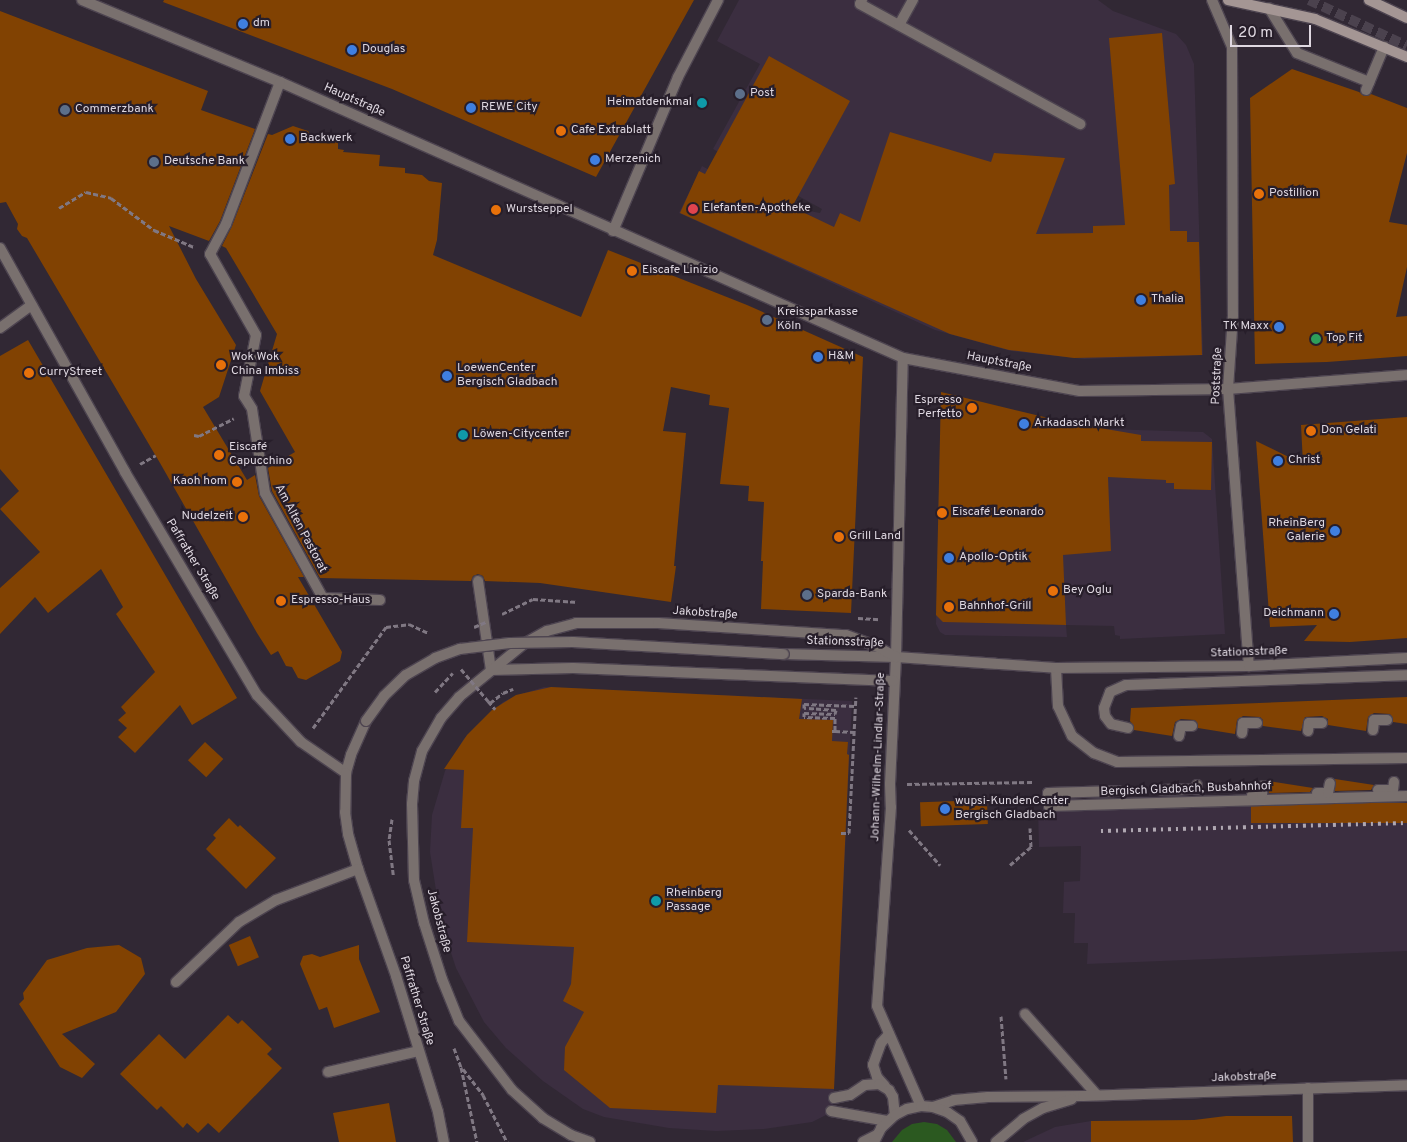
<!DOCTYPE html>
<meta charset="utf-8">
<style>
body{margin:0}
#map{position:relative;width:1407px;height:1142px;overflow:hidden;background:#312834;font-family:Overpass,sans-serif}
div>[style]{position:absolute}
.built>*{inset:0;background:#3b2e40}
.green>*{inset:0;background:#2b5920}
.building>*{inset:0;background:#814202;transform-origin:0 0}
.secondary-tunnel>*{height:10px;margin-top:-5px;transform-origin:0;background:repeating-linear-gradient(90deg,#4b424e 0 10px,transparent 0 15px)}
.path>*{height:3px;margin-top:-1.5px;transform-origin:0;background:repeating-linear-gradient(90deg,#807883 0 5px,transparent 0 7.5px)}
.roads{filter:drop-shadow(1px 0 #4d4450) drop-shadow(-1px 0 #4d4450) drop-shadow(0 1px #4d4450) drop-shadow(0 -1px #4d4450)}
.service>*{height:10px;margin:-5px;padding:0 5px;transform-origin:5px;border-radius:5px;background:#79706e}
.pedestrian>*{height:10px;margin:-5px;padding:0 5px;transform-origin:5px;border-radius:5px;background:#79706e}
.minor>*{height:10px;margin:-5px;padding:0 5px;transform-origin:5px;border-radius:5px;background:#79706e}
.tertiary>*{height:10px;margin:-5px;padding:0 5px;transform-origin:5px;border-radius:5px;background:#79706e}
.secondary>*{height:10px;margin:-5px;padding:0 5px;transform-origin:5px;border-radius:5px;background:#a49694}
.rail>*{height:4px;margin-top:-2px;transform-origin:0;background:repeating-linear-gradient(90deg,#afa7b1 0 2.5px,transparent 0 7.5px)}
.path-bridge>*{height:3px;margin-top:-1.5px;transform-origin:0;background:repeating-linear-gradient(90deg,#807883 0 5px,transparent 0 7.5px)}
.bridges{filter:drop-shadow(1px 0 #4d4450) drop-shadow(-1px 0 #4d4450) drop-shadow(0 1px #4d4450) drop-shadow(0 -1px #4d4450)}
.minor-bridge>*{height:10px;margin:-5px;padding:0 5px;transform-origin:5px;border-radius:5px;background:#79706e}
.dots>*{width:14px;height:14px;translate:-50% -50%;box-sizing:border-box;border:2px solid #271e2a;border-radius:50%}
span{translate:-50% -50%;white-space:nowrap;text-align:center;line-height:1.15;-webkit-text-stroke:4.5px #271e2a;paint-order:stroke}
.poi-label{font-size:12px;color:#dfd8e1}
.left{translate:0 -50%;text-align:left}
.right{translate:-100% -50%;text-align:right}
.street-label{font-size:12px;color:#dfd8e1}
.scale{position:absolute;left:1230px;top:25px;width:81px;height:22px;box-sizing:border-box;border:2px solid #dfd8e1;border-top:0;padding-left:6px;font-size:15px;line-height:18px;white-space:nowrap;color:#dfd8e1;-webkit-text-stroke:4px #271e2a;paint-order:stroke}
</style>
<div id="map">
<div class="built">
<i style="clip-path:polygon(739px 0,1098px 0,1113px 11px,1176px 34px,1186px 45px,1194px 64px,1203px 355px,1084px 359px,1011px 351px,935px 330px,679px 213px,702px 166px,748px 191px,788px 207px,820px 213px,822px 209px,713px 149px,740px 100px,738px 99px,743px 88px,746px 89px,760px 64px,717px 41px)"></i>
<i style="clip-path:polygon(941px 399px,1105px 429px,1203px 432px,1212px 439px,1225px 634px,1120px 639px,1120px 636px,1115px 635px,1114px 626px,1066px 625px,1067px 637px,945px 635px,940px 632px,936px 624px)"></i>
<i style="clip-path:polygon(544px 687px,852px 701px,833px 1110px,828px 1114px,812px 1122px,764px 1129px,716px 1131px,669px 1128px,604px 1117px,583px 1109px,543px 1081px,506px 1048px,484px 1022px,456px 968px,441px 922px,430px 852px,432px 815px,445px 771px,463px 740px,476px 726px,503px 702px,518px 695px)"></i>
<i style="clip-path:polygon(1407px 798px,1407px 951px,1087px 964px,1088px 943px,1074px 943px,1075px 913px,1063px 913px,1064px 882px,1080px 881px,1081px 846px,1039px 847px,1038px 810px)"></i>
<i style="clip-path:polygon(1091px 1121px,1092px 1142px,1023px 1142px,1055px 1127px)"></i>
</div>
<div class="green">
<i style="clip-path:polygon(924px 1122px,937px 1124px,947px 1130px,956px 1142px,892px 1142px,902px 1130px,912px 1124px)"></i>
</div>
<div class="building">
<i style="clip-path:polygon(164px 0,694px 0,596px 177px,392px 89px,163px 2px)"></i>
<i style="clip-path:polygon(0 11px,208px 91px,201px 110px,255px 129px,220px 221px,209px 241px,169px 226px,196px 279px,236px 345px,219px 397px,203px 407px,247px 480px,255px 475px,259px 496px,304px 577px,298px 577px,342px 652px,340px 661px,306px 680px,298px 678px,292px 667px,286px 666px,278px 651px,271px 655px,257px 633px,160px 463px,27px 238px,22px 236px,17px 229px,18px 224px,6px 202px,0 203px)"></i>
<i style="clip-path:polygon(1162px 33px,1175px 184px,1169px 185px,1170px 231px,1187px 231px,1187px 242px,1199px 242px,1202px 355px,1074px 358px,1009px 350px,950px 334px,680px 213px,699px 171px,705px 174px,769px 56px,850px 101px,792px 207px,834px 227px,840px 213px,860px 222px,890px 132px,991px 162px,994px 153px,1065px 158px,1036px 234px,1093px 233px,1093px 226px,1125px 225px,1109px 38px)"></i>
<i style="clip-path:polygon(1292px 69px,1359px 92px,1364px 96px,1371px 94px,1407px 108px,1407px 153px,1389px 222px,1407px 225px,1407px 267px,1396px 317px,1407px 316px,1407px 356px,1327px 362px,1255px 364px,1250px 98px)"></i>
<i style="clip-path:polygon(293px 126px,308px 131px,311px 137px,329px 139px,329px 141px,338px 142px,338px 149px,344px 150px,343px 152px,380px 155px,379px 166px,405px 168px,405px 173px,422px 175px,429px 181px,442px 183px,437px 240px,433px 255px,581px 317px,608px 250px,747px 305px,863px 357px,851px 613px,761px 609px,763px 561px,761px 561px,764px 502px,748px 501px,749px 486px,720px 484px,729px 408px,709px 405px,710px 395px,671px 387px,663px 431px,686px 433px,674px 566px,676px 566px,671px 602px,540px 583px,485px 581px,483px 576px,478px 574px,473px 576px,471px 581px,320px 578px,272px 491px,268px 468px,295px 452px,260px 391px,277px 334px,226px 248px,222px 246px,232px 226px,268px 134px,272px 135px)"></i>
<i style="clip-path:polygon(28px 340px,237px 698px,192px 725px,180px 705px,135px 753px,118px 737px,127px 728px,118px 720px,126px 713px,121px 707px,155px 672px,116px 614px,123px 607px,101px 569px,48px 613px,35px 597px,0 634px,0 588px,40px 552px,0 509px,19px 491px,0 469px,0 356px)"></i>
<i style="clip-path:polygon(941px 392px,1065px 422px,1141px 435px,1141px 441px,1212px 442px,1211px 490px,1174px 489px,1174px 483px,1166px 483px,1166px 480px,1108px 477px,1111px 551px,1063px 555px,1066px 625px,943px 622px,936px 615px)"></i>
<i style="clip-path:polygon(1407px 417px,1407px 638px,1350px 642px,1304px 641px,1317px 625px,1270px 627px,1256px 441px,1303px 464px,1301px 425px)"></i>
<i style="clip-path:polygon(551px 687px,802px 699px,799px 719px,833px 720px,832px 741px,848px 742px,847px 754px,849px 755px,834px 1089px,718px 1085px,716px 1113px,610px 1108px,564px 1070px,565px 1047px,584px 1012px,563px 1001px,571px 984px,574px 947px,467px 942px,473px 828px,461px 828px,464px 770px,444px 769px,467px 735px,492px 710px,516px 695px)"></i>
<i style="clip-path:polygon(1407px 697px,1407px 724px,1393px 722px,1390px 714px,1374px 713px,1368px 717px,1366px 731px,1328px 725px,1328px 719px,1322px 716px,1305px 717px,1301px 731px,1263px 726px,1263px 720px,1260px 717px,1243px 716px,1237px 720px,1235px 734px,1198px 728px,1195px 720px,1181px 719px,1175px 722px,1172px 736px,1134px 730px,1134px 726px,1130px 721px,1131px 708px)"></i>
<i style="left:205px;top:742px;width:25px;height:25px;rotate:43deg"></i>
<i style="clip-path:polygon(1335px 779px,1374px 785px,1371px 790px,1335px 791px)"></i>
<i style="clip-path:polygon(1268px 781px,1313px 788px,1310px 792px,1269px 793px)"></i>
<i style="left:987px;top:800px;width:24px;height:67px;rotate:88deg"></i>
<i style="left:1407px;top:803px;width:20px;height:156px;rotate:90deg"></i>
<i style="clip-path:polygon(229px 818px,238px 827px,240px 825px,276px 858px,246px 889px,206px 849px,216px 838px,213px 835px)"></i>
<i style="left:250px;top:936px;width:23px;height:23px;rotate:67deg"></i>
<i style="clip-path:polygon(119px 945px,141px 958px,145px 974px,116px 1012px,62px 1034px,95px 1064px,82px 1078px,60px 1067px,19px 1004px,24px 999px,23px 993px,47px 960px,87px 948px)"></i>
<i style="clip-path:polygon(359px 945px,359px 959px,380px 1012px,334px 1028px,327px 1007px,319px 1010px,300px 964px,303px 956px,312px 954px,320px 957px)"></i>
<i style="clip-path:polygon(228px 1015px,238px 1024px,242px 1020px,272px 1049px,267px 1054px,282px 1068px,219px 1133px,208px 1123px,198px 1133px,187px 1123px,183px 1128px,161px 1106px,157px 1110px,120px 1074px,159px 1034px,185px 1059px)"></i>
<i style="clip-path:polygon(389px 1103px,396px 1142px,339px 1142px,333px 1113px)"></i>
<i style="clip-path:polygon(1226px 1116px,1292px 1116px,1293px 1142px,1091px 1142px,1091px 1121px,1194px 1120px)"></i>
</div>
<div class="secondary-tunnel">
<i style="left:1309px;top:0;width:108px;rotate:25.1deg"></i>
</div>
<div class="path">
<i style="left:59px;top:208px;width:31px;rotate:-31deg"></i>
<i style="left:86px;top:192px;width:26px;rotate:13deg"></i>
<i style="left:111px;top:198px;width:54px;rotate:36.7deg"></i>
<i style="left:154px;top:230px;width:43px;rotate:23deg"></i>
<i style="left:194px;top:435px;width:5px;rotate:11deg"></i>
<i style="left:199px;top:436px;width:39px;rotate:-27deg"></i>
<i style="left:140px;top:464px;width:18px;rotate:-29deg"></i>
<i style="left:502px;top:614px;width:34px;rotate:-26deg"></i>
<i style="left:533px;top:599px;width:45px;rotate:3.8deg"></i>
<i style="left:858px;top:618px;width:22px;rotate:3deg"></i>
<i style="left:435px;top:692px;width:26px;rotate:-47deg"></i>
<i style="left:488px;top:701px;width:11px;rotate:49deg"></i>
<i style="left:490px;top:703px;width:16px;rotate:-38deg"></i>
<i style="left:503px;top:693px;width:11px;rotate:-22deg"></i>
<i style="left:313px;top:728px;width:125px;rotate:-54.1deg"></i>
<i style="left:386px;top:627px;width:23px;rotate:-7deg"></i>
<i style="left:409px;top:624px;width:21px;rotate:25deg"></i>
<i style="left:832px;top:731px;width:3px"></i>
<i style="left:835px;top:731px;width:13px;rotate:-90deg"></i>
<i style="left:835px;top:718px;width:31px;rotate:-178deg"></i>
<i style="left:804px;top:717px;width:4px;rotate:-90deg"></i>
<i style="left:804px;top:713px;width:31px;rotate:2deg"></i>
<i style="left:835px;top:714px;width:4px;rotate:-76deg"></i>
<i style="left:836px;top:710px;width:32px;rotate:-176deg"></i>
<i style="left:804px;top:708px;width:4px;rotate:-90deg"></i>
<i style="left:804px;top:704px;width:51px;rotate:2.2deg"></i>
<i style="left:835px;top:731px;width:19px;rotate:3deg"></i>
<i style="left:907px;top:784px;width:126px;rotate:-0.9deg"></i>
<i style="left:392px;top:819px;width:21px;rotate:98deg"></i>
<i style="left:389px;top:840px;width:35px;rotate:83deg"></i>
<i style="left:909px;top:830px;width:47px;rotate:48.5deg"></i>
<i style="left:841px;top:833px;width:8px"></i>
<i style="left:849px;top:833px;width:136px;rotate:-87.1deg"></i>
<i style="left:1010px;top:865px;width:28px;rotate:-41deg"></i>
<i style="left:1031px;top:847px;width:19px;rotate:-93deg"></i>
<i style="left:1001px;top:1016px;width:63px;rotate:85.5deg"></i>
<i style="left:454px;top:1048px;width:20px;rotate:70deg"></i>
<i style="left:461px;top:1067px;width:77px;rotate:78deg"></i>
<i style="left:463px;top:1069px;width:33px;rotate:52deg"></i>
<i style="left:483px;top:1095px;width:53px;rotate:62.9deg"></i>
</div>
<div class="roads">
<div class="service">
<i style="left:862px;top:0;width:4px;rotate:117deg"></i>
<i style="left:860px;top:4px;width:251px;rotate:28.6deg"></i>
<i style="left:1269px;top:8px;width:53px;rotate:58.1deg"></i>
<i style="left:1297px;top:53px;width:78px;rotate:21.9deg"></i>
<i style="left:899px;top:25px;width:29px;rotate:-61deg"></i>
<i style="left:1366px;top:90px;width:47px;rotate:-67.3deg"></i>
<i style="left:478px;top:581px;width:90px;rotate:81.7deg"></i>
<i style="left:896px;top:657px;width:127px;rotate:92.7deg"></i>
<i style="left:890px;top:784px;width:23px;rotate:88deg"></i>
<i style="left:891px;top:807px;width:199px;rotate:94deg"></i>
<i style="left:877px;top:1006px;width:109px;rotate:66.3deg"></i>
<i style="left:1056px;top:668px;width:38px;rotate:87deg"></i>
<i style="left:1058px;top:706px;width:33px;rotate:65deg"></i>
<i style="left:1072px;top:736px;width:28px;rotate:38deg"></i>
<i style="left:1094px;top:753px;width:25px;rotate:21deg"></i>
<i style="left:1117px;top:762px;width:290px;rotate:-0.8deg"></i>
<i style="left:1025px;top:1014px;width:108px;rotate:48.4deg"></i>
<i style="left:328px;top:1072px;width:92px;rotate:-13.1deg"></i>
<i style="left:885px;top:1086px;width:12px;rotate:-132deg"></i>
<i style="left:877px;top:1077px;width:13px;rotate:-108deg"></i>
<i style="left:873px;top:1065px;width:23px;rotate:-70deg"></i>
<i style="left:881px;top:1043px;width:12px;rotate:-48deg"></i>
<i style="left:834px;top:1098px;width:16px;rotate:-11deg"></i>
<i style="left:850px;top:1095px;width:18px;rotate:-34deg"></i>
<i style="left:865px;top:1085px;width:14px;rotate:-4deg"></i>
<i style="left:879px;top:1084px;width:12px;rotate:31deg"></i>
<i style="left:889px;top:1090px;width:8px;rotate:60deg"></i>
<i style="left:893px;top:1097px;width:18px;rotate:84deg"></i>
<i style="left:831px;top:1111px;width:57px;rotate:10.1deg"></i>
<i style="left:1308px;top:1142px;width:54px;rotate:-90deg"></i>
</div>
<div class="pedestrian">
<i style="left:82px;top:0;width:214px;rotate:22.5deg"></i>
<i style="left:280px;top:82px;width:681px;rotate:23.89deg"></i>
<i style="left:903px;top:358px;width:180px;rotate:10.6deg"></i>
<i style="left:1080px;top:391px;width:148px;rotate:-0.8deg"></i>
<i style="left:1228px;top:389px;width:180px;rotate:-4.5deg"></i>
<i style="left:1232px;top:47px;width:268px;rotate:89.8deg"></i>
<i style="left:1233px;top:315px;width:74px;rotate:93.9deg"></i>
<i style="left:1228px;top:389px;width:278px;rotate:85.7deg"></i>
<i style="left:280px;top:82px;width:152px;rotate:110.8deg"></i>
<i style="left:226px;top:224px;width:34px;rotate:118deg"></i>
<i style="left:210px;top:254px;width:93px;rotate:60.4deg"></i>
<i style="left:256px;top:335px;width:62px;rotate:101.1deg"></i>
<i style="left:244px;top:396px;width:15px;rotate:58deg"></i>
<i style="left:252px;top:409px;width:85px;rotate:81.2deg"></i>
<i style="left:265px;top:493px;width:120px;rotate:61.1deg"></i>
<i style="left:323px;top:598px;width:57px;rotate:2deg"></i>
<i style="left:613px;top:231px;width:167px;rotate:-67.1deg"></i>
<i style="left:896px;top:657px;width:299px;rotate:-88.7deg"></i>
<i style="left:1128px;top:728px;width:17px;rotate:-167deg"></i>
<i style="left:1111px;top:724px;width:10px;rotate:-127deg"></i>
<i style="left:1105px;top:716px;width:8px;rotate:-97deg"></i>
<i style="left:1104px;top:708px;width:17px;rotate:-69deg"></i>
<i style="left:1110px;top:692px;width:17px;rotate:-24deg"></i>
<i style="left:1126px;top:685px;width:281px;rotate:-2deg"></i>
<i style="left:1373px;top:730px;width:10px;rotate:-84deg"></i>
<i style="left:1374px;top:720px;width:13px"></i>
<i style="left:1308px;top:731px;width:8px;rotate:-83deg"></i>
<i style="left:1309px;top:723px;width:13px"></i>
<i style="left:1242px;top:733px;width:10px;rotate:-84deg"></i>
<i style="left:1243px;top:723px;width:14px"></i>
<i style="left:1179px;top:736px;width:10px;rotate:-79deg"></i>
<i style="left:1181px;top:726px;width:11px"></i>
<i style="left:1162px;top:790px;width:35px;rotate:-2deg"></i>
<i style="left:1197px;top:789px;width:4px;rotate:-90deg"></i>
<i style="left:1378px;top:790px;width:15px"></i>
<i style="left:1393px;top:790px;width:8px;rotate:-83deg"></i>
<i style="left:1118px;top:791px;width:70px;rotate:178.4deg"></i>
<i style="left:1048px;top:793px;width:13px;rotate:86deg"></i>
<i style="left:1049px;top:806px;width:358px;rotate:-1.6deg"></i>
<i style="left:1317px;top:793px;width:11px"></i>
<i style="left:1328px;top:793px;width:10px;rotate:-79deg"></i>
<i style="left:1252px;top:795px;width:10px"></i>
<i style="left:1262px;top:795px;width:9px;rotate:-84deg"></i>
</div>
<div class="minor">
<i style="left:1212px;top:0;width:51px;rotate:66.9deg"></i>
<i style="left:678px;top:77px;width:87px;rotate:-62.5deg"></i>
<i style="left:0;top:248px;width:257px;rotate:60.8deg"></i>
<i style="left:125px;top:472px;width:259px;rotate:59.4deg"></i>
<i style="left:257px;top:695px;width:64px;rotate:46.9deg"></i>
<i style="left:301px;top:742px;width:55px;rotate:34.6deg"></i>
<i style="left:0;top:328px;width:39px;rotate:-36deg"></i>
<i style="left:784px;top:654px;width:112px;rotate:1.5deg"></i>
<i style="left:896px;top:657px;width:160px;rotate:3.9deg"></i>
<i style="left:1056px;top:668px;width:193px;rotate:-0.6deg"></i>
<i style="left:1249px;top:666px;width:158px;rotate:-2.9deg"></i>
<i style="left:491px;top:670px;width:82px;rotate:-1.4deg"></i>
<i style="left:573px;top:668px;width:321px;rotate:2.3deg"></i>
<i style="left:366px;top:721px;width:37px;rotate:114deg"></i>
<i style="left:351px;top:755px;width:19px;rotate:106deg"></i>
<i style="left:346px;top:773px;width:39px;rotate:91deg"></i>
<i style="left:345px;top:812px;width:22px;rotate:82deg"></i>
<i style="left:348px;top:834px;width:36px;rotate:74deg"></i>
<i style="left:358px;top:869px;width:114px;rotate:70.4deg"></i>
<i style="left:396px;top:976px;width:142px;rotate:72.8deg"></i>
<i style="left:438px;top:1112px;width:31px;rotate:79deg"></i>
<i style="left:176px;top:982px;width:87px;rotate:-43.6deg"></i>
<i style="left:239px;top:922px;width:43px;rotate:-30.7deg"></i>
<i style="left:276px;top:900px;width:88px;rotate:-20.7deg"></i>
<i style="left:933px;top:1107px;width:22px;rotate:-18deg"></i>
<i style="left:954px;top:1100px;width:34px;rotate:-5deg"></i>
<i style="left:988px;top:1097px;width:95px;rotate:-0.6deg"></i>
<i style="left:1083px;top:1096px;width:324px;rotate:-1.9deg"></i>
<i style="left:590px;top:1142px;width:20px;rotate:-160deg"></i>
<i style="left:571px;top:1135px;width:33px;rotate:-149deg"></i>
<i style="left:543px;top:1118px;width:42px;rotate:-137.9deg"></i>
<i style="left:512px;top:1090px;width:87px;rotate:-127.5deg"></i>
<i style="left:459px;top:1021px;width:45px;rotate:-112deg"></i>
<i style="left:442px;top:979px;width:59px;rotate:-107.8deg"></i>
<i style="left:424px;top:923px;width:44px;rotate:-103.1deg"></i>
<i style="left:414px;top:880px;width:76px;rotate:-91.5deg"></i>
<i style="left:412px;top:804px;width:23px;rotate:-85deg"></i>
<i style="left:414px;top:781px;width:31px;rotate:-75deg"></i>
<i style="left:422px;top:751px;width:38px;rotate:-60deg"></i>
<i style="left:441px;top:718px;width:28px;rotate:-49deg"></i>
<i style="left:459px;top:697px;width:85px;rotate:-39.3deg"></i>
<i style="left:525px;top:643px;width:25px;rotate:-29deg"></i>
<i style="left:547px;top:631px;width:30px;rotate:-15deg"></i>
<i style="left:576px;top:623px;width:82px"></i>
<i style="left:658px;top:623px;width:188px;rotate:3.7deg"></i>
<i style="left:846px;top:635px;width:32px;rotate:20deg"></i>
<i style="left:876px;top:646px;width:23px;rotate:29deg"></i>
<i style="left:863px;top:1142px;width:16px;rotate:-27deg"></i>
<i style="left:996px;top:1142px;width:35px;rotate:-40deg"></i>
<i style="left:1023px;top:1119px;width:23px;rotate:-29deg"></i>
<i style="left:1043px;top:1108px;width:30px;rotate:-17deg"></i>
</div>
<div class="tertiary">
<i style="left:874px;top:1142px;width:16px;rotate:-63deg"></i>
<i style="left:881px;top:1128px;width:19px;rotate:-43deg"></i>
<i style="left:895px;top:1115px;width:13px;rotate:-27deg"></i>
<i style="left:907px;top:1109px;width:14px;rotate:-12deg"></i>
<i style="left:921px;top:1106px;width:12px;rotate:5deg"></i>
<i style="left:933px;top:1107px;width:15px;rotate:20deg"></i>
<i style="left:947px;top:1112px;width:16px;rotate:35deg"></i>
<i style="left:960px;top:1121px;width:24px;rotate:60deg"></i>
</div>
<div class="secondary">
<i style="left:1228px;top:0;width:89px;rotate:12.3deg"></i>
<i style="left:1315px;top:19px;width:100px;rotate:22.4deg"></i>
<i style="left:1369px;top:0;width:42px;rotate:25.3deg"></i>
</div>
</div>
<div class="rail">
<i style="left:1101px;top:831px;width:306px;rotate:-1.5deg"></i>
</div>
<div class="path-bridge">
<i style="left:474px;top:627px;width:13px;rotate:-23deg"></i>
<i style="left:461px;top:669px;width:42px;rotate:49.8deg"></i>
</div>
<div class="bridges">
<div class="minor-bridge">
<i style="left:366px;top:721px;width:31px;rotate:-54deg"></i>
<i style="left:384px;top:696px;width:30px;rotate:-44deg"></i>
<i style="left:406px;top:675px;width:34px;rotate:-30deg"></i>
<i style="left:435px;top:658px;width:27px;rotate:-20deg"></i>
<i style="left:460px;top:649px;width:50px;rotate:-6.8deg"></i>
<i style="left:510px;top:643px;width:63px;rotate:-0.9deg"></i>
<i style="left:573px;top:642px;width:211px;rotate:3.3deg"></i>
</div>
</div>
<div class="dots">
<i style="left:243px;top:24px;background:#3f7fe0"></i>
<i style="left:352px;top:50px;background:#3f7fe0"></i>
<i style="left:740px;top:94px;background:#5c6f8a"></i>
<i style="left:702px;top:103px;background:#0f9aa8"></i>
<i style="left:471px;top:108px;background:#3f7fe0"></i>
<i style="left:65px;top:110px;background:#5c6f8a"></i>
<i style="left:561px;top:131px;background:#e8710a"></i>
<i style="left:290px;top:139px;background:#3f7fe0"></i>
<i style="left:595px;top:160px;background:#3f7fe0"></i>
<i style="left:154px;top:162px;background:#5c6f8a"></i>
<i style="left:1259px;top:194px;background:#e8710a"></i>
<i style="left:693px;top:209px;background:#e0444e"></i>
<i style="left:496px;top:210px;background:#e8710a"></i>
<i style="left:632px;top:271px;background:#e8710a"></i>
<i style="left:1141px;top:300px;background:#3f7fe0"></i>
<i style="left:767px;top:320px;background:#5c6f8a"></i>
<i style="left:1279px;top:327px;background:#3f7fe0"></i>
<i style="left:1316px;top:339px;background:#2e9e5b"></i>
<i style="left:818px;top:357px;background:#3f7fe0"></i>
<i style="left:221px;top:365px;background:#e8710a"></i>
<i style="left:29px;top:373px;background:#e8710a"></i>
<i style="left:447px;top:376px;background:#3f7fe0"></i>
<i style="left:972px;top:408px;background:#e8710a"></i>
<i style="left:1024px;top:424px;background:#3f7fe0"></i>
<i style="left:1311px;top:431px;background:#e8710a"></i>
<i style="left:463px;top:435px;background:#0f9aa8"></i>
<i style="left:219px;top:455px;background:#e8710a"></i>
<i style="left:1278px;top:461px;background:#3f7fe0"></i>
<i style="left:237px;top:482px;background:#e8710a"></i>
<i style="left:942px;top:513px;background:#e8710a"></i>
<i style="left:243px;top:517px;background:#e8710a"></i>
<i style="left:1335px;top:531px;background:#3f7fe0"></i>
<i style="left:839px;top:537px;background:#e8710a"></i>
<i style="left:949px;top:558px;background:#3f7fe0"></i>
<i style="left:1053px;top:591px;background:#e8710a"></i>
<i style="left:807px;top:595px;background:#5c6f8a"></i>
<i style="left:281px;top:601px;background:#e8710a"></i>
<i style="left:949px;top:607px;background:#e8710a"></i>
<i style="left:1334px;top:614px;background:#3f7fe0"></i>
<i style="left:945px;top:809px;background:#3f7fe0"></i>
<i style="left:656px;top:901px;background:#0f9aa8"></i>
</div>
<div class="poi-label">
<span class="left" style="left:253px;top:24px">dm</span>
<span class="left" style="left:362px;top:50px">Douglas</span>
<span class="left" style="left:750px;top:94px">Post</span>
<span class="right" style="left:692px;top:103px">Heimatdenkmal</span>
<span class="left" style="left:481px;top:108px">REWE City</span>
<span class="left" style="left:75px;top:110px">Commerzbank</span>
<span class="left" style="left:571px;top:131px">Cafe Extrablatt</span>
<span class="left" style="left:300px;top:139px">Backwerk</span>
<span class="left" style="left:605px;top:160px">Merzenich</span>
<span class="left" style="left:164px;top:162px">Deutsche Bank</span>
<span class="left" style="left:1269px;top:194px">Postillion</span>
<span class="left" style="left:703px;top:209px">Elefanten-Apotheke</span>
<span class="left" style="left:506px;top:210px">Wurstseppel</span>
<span class="left" style="left:642px;top:271px">Eiscafe Linizio</span>
<span class="left" style="left:1151px;top:300px">Thalia</span>
<span class="left" style="left:777px;top:320px">Kreissparkasse<br>Köln</span>
<span class="right" style="left:1269px;top:327px">TK Maxx</span>
<span class="left" style="left:1326px;top:339px">Top Fit</span>
<span class="left" style="left:828px;top:357px">H&amp;M</span>
<span class="left" style="left:231px;top:365px">Wok Wok<br>China Imbiss</span>
<span class="left" style="left:457px;top:376px">LoewenCenter<br>Bergisch Gladbach</span>
<span class="left" style="left:39px;top:373px">CurryStreet</span>
<span class="right" style="left:962px;top:408px">Espresso<br>Perfetto</span>
<span class="left" style="left:1034px;top:424px">Arkadasch Markt</span>
<span class="left" style="left:1321px;top:431px">Don Gelati</span>
<span class="left" style="left:473px;top:435px">Löwen-Citycenter</span>
<span class="left" style="left:229px;top:455px">Eiscafé<br>Capucchino</span>
<span class="left" style="left:1288px;top:461px">Christ</span>
<span class="right" style="left:227px;top:482px">Kaoh hom</span>
<span class="left" style="left:952px;top:513px">Eiscafé Leonardo</span>
<span class="right" style="left:233px;top:517px">Nudelzeit</span>
<span class="right" style="left:1325px;top:531px">RheinBerg<br>Galerie</span>
<span class="left" style="left:849px;top:537px">Grill Land</span>
<span class="left" style="left:959px;top:558px">Apollo-Optik</span>
<span class="left" style="left:1063px;top:591px">Bey Oglu</span>
<span class="left" style="left:817px;top:595px">Sparda-Bank</span>
<span class="left" style="left:291px;top:601px">Espresso-Haus</span>
<span class="left" style="left:959px;top:607px">Bahnhof-Grill</span>
<span class="right" style="left:1324px;top:614px">Deichmann</span>
<span class="left" style="left:955px;top:809px">wupsi-KundenCenter<br>Bergisch Gladbach</span>
<span class="left" style="left:666px;top:901px">Rheinberg<br>Passage</span>
</div>
<div class="street-label">
<span style="left:354px;top:101px;rotate:24deg">Hauptstraße</span>
<span style="left:999px;top:363px;rotate:11deg">Hauptstraße</span>
<span style="left:1218px;top:376px;rotate:-88deg">Poststraße</span>
<span style="left:300px;top:529px;rotate:62deg">Am Alten Pastorat</span>
<span style="left:192px;top:560px;rotate:59deg">Paffrather Straße</span>
<span style="left:705px;top:614px;rotate:4deg">Jakobstraße</span>
<span style="left:845px;top:643px;rotate:2deg">Stationsstraße</span>
<span style="left:1249px;top:653px;rotate:-2deg">Stationsstraße</span>
<span style="left:879px;top:757px;rotate:-88deg">Johann-Wilhelm-Lindlar-Straße</span>
<span style="left:1186px;top:790px;rotate:-2deg">Bergisch Gladbach, Busbahnhof</span>
<span style="left:438px;top:921px;rotate:75deg">Jakobstraße</span>
<span style="left:416px;top:1001px;rotate:73deg">Paffrather Straße</span>
<span style="left:1244px;top:1078px;rotate:-2deg">Jakobstraße</span>
</div>
<div class="scale">20 m</div>
</div>
